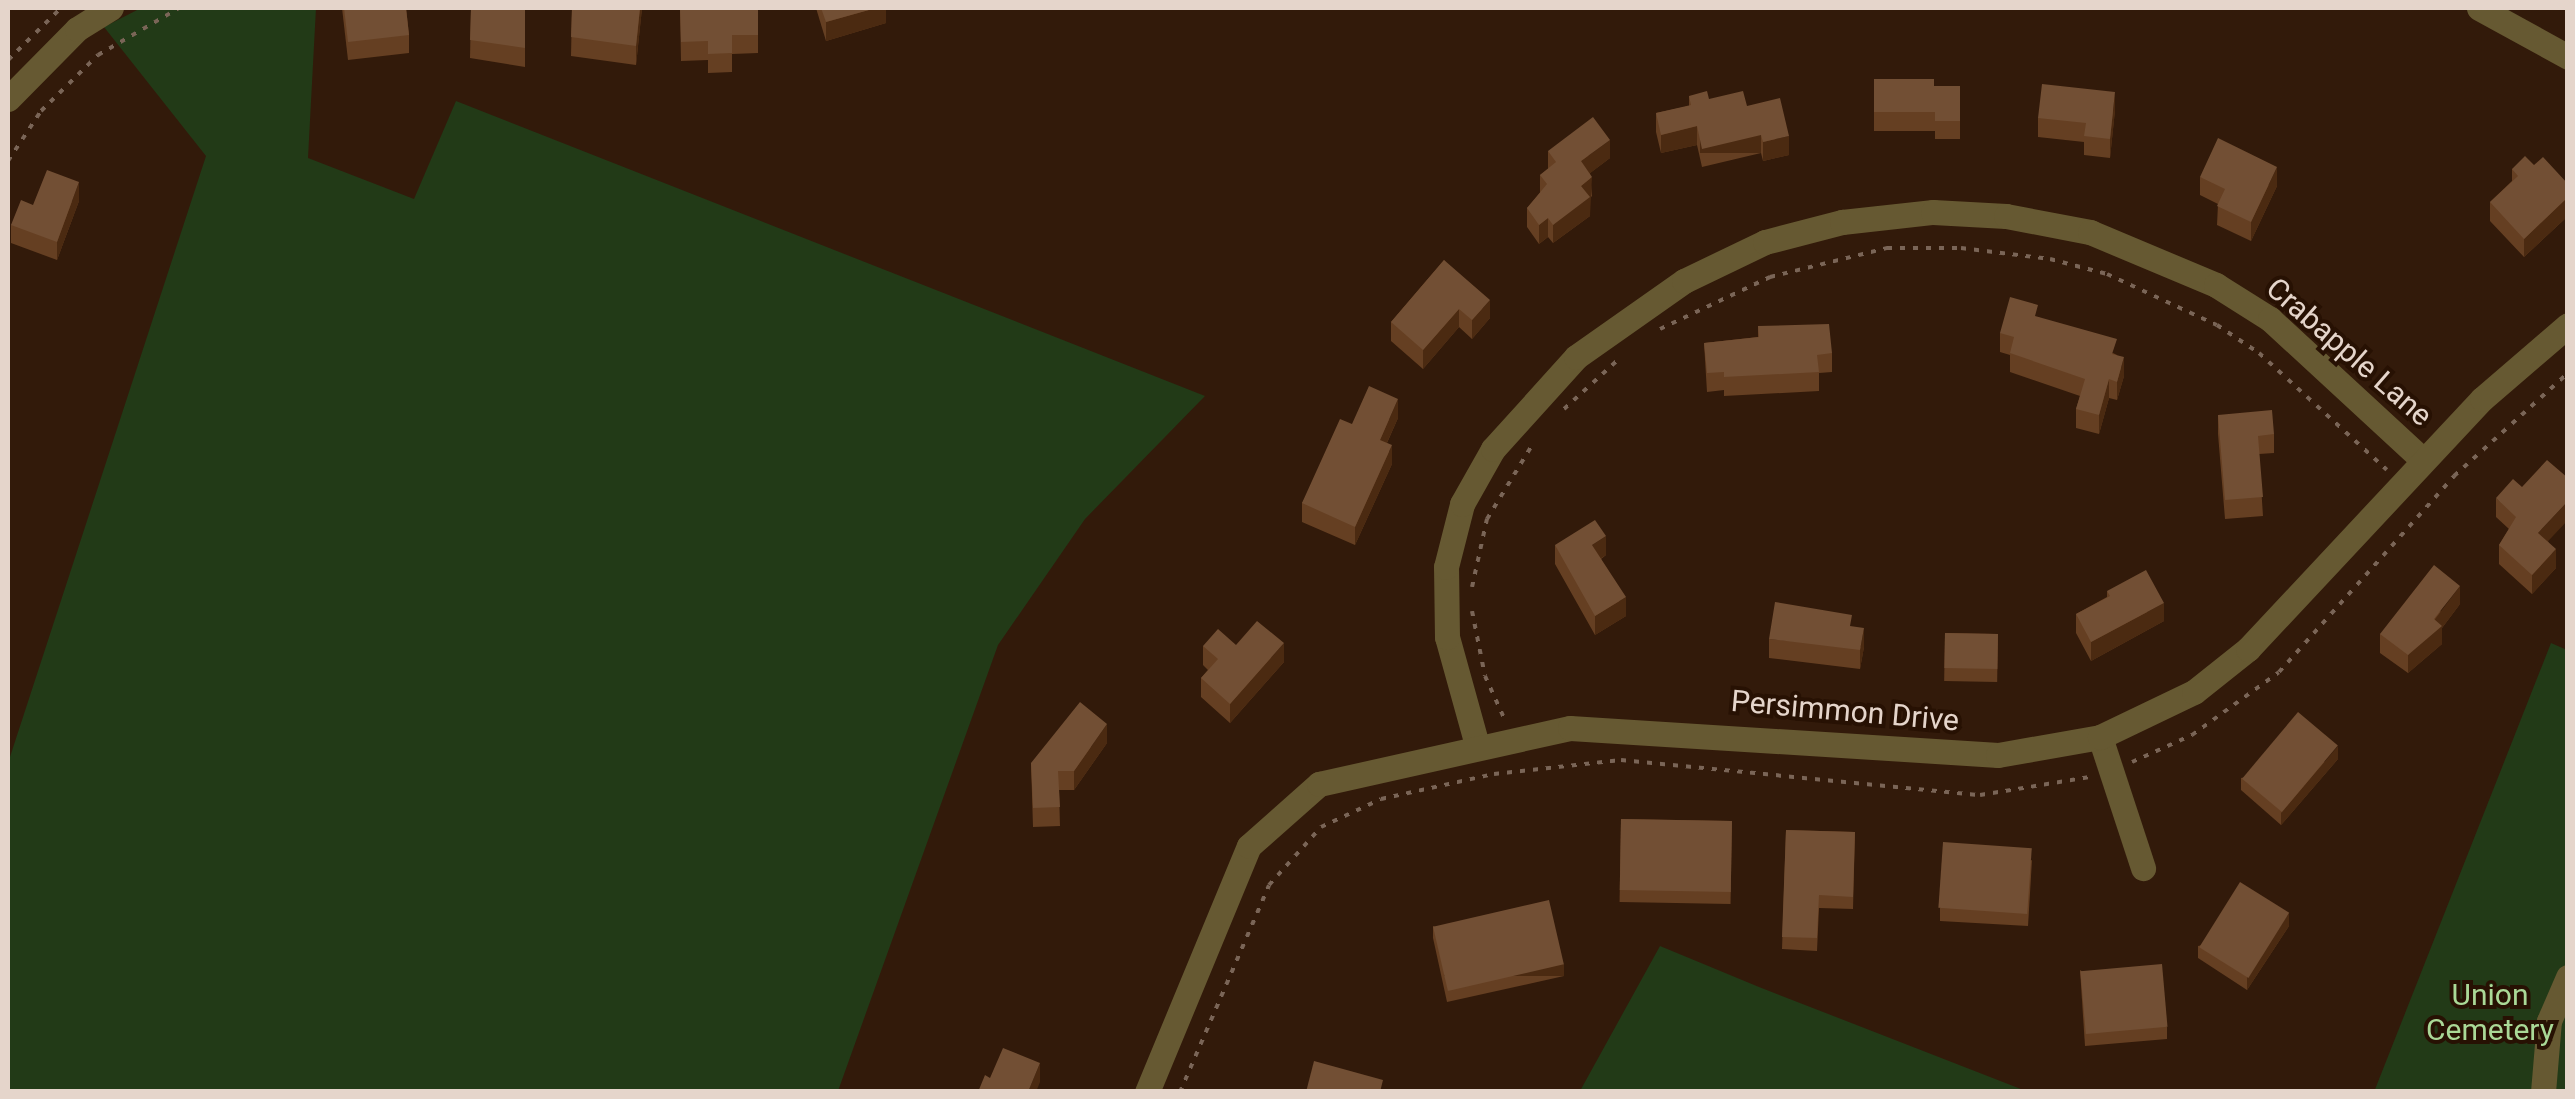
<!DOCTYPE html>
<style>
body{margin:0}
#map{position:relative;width:2575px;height:1099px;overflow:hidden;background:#321a0a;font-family:Roboto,sans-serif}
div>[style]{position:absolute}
.green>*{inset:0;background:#223a17}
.path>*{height:4px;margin-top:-2px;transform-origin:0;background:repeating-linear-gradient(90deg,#7a6557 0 5px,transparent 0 13px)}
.minor>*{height:25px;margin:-12.5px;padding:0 12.5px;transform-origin:12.5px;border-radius:12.5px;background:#665932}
.wall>*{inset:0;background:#653f22;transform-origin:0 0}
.shaded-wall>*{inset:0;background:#4b2a11;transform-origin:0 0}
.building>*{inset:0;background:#724f34;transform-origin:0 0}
span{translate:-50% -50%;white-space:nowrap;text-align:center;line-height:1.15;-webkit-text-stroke:8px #271103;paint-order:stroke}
.street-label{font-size:30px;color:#e5d5cb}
.park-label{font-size:30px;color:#aad997}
.frame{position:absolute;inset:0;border:10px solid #e5d5cb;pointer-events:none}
</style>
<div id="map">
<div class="green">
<i style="clip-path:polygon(141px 8px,316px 8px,308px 158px,414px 199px,456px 101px,1205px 396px,1085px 519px,998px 645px,838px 1091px,8px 1092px,8px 763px,206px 156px,104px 27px)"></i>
<i style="clip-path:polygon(2551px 643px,2567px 650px,2567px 1091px,2374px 1092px)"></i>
<i style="clip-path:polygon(1660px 946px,1759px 987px,2026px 1091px,1580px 1091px)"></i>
</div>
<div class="path">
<i style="left:8px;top:60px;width:74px;rotate:-44.5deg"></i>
<i style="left:8px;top:161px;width:60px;rotate:-56.6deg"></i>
<i style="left:41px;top:111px;width:80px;rotate:-44.5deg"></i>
<i style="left:98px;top:55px;width:94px;rotate:-30.1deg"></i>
<i style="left:1660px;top:329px;width:122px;rotate:-25.3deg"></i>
<i style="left:1770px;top:277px;width:121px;rotate:-13.9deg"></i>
<i style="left:1887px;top:248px;width:74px"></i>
<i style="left:1961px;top:248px;width:90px;rotate:7deg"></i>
<i style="left:2050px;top:259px;width:59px;rotate:14.7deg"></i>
<i style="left:2107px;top:274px;width:121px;rotate:24.9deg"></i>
<i style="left:2217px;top:325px;width:50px;rotate:33.7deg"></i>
<i style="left:2259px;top:353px;width:173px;rotate:42.4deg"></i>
<i style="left:1564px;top:409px;width:76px;rotate:-42.3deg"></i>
<i style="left:1472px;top:587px;width:70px;rotate:-77.6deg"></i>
<i style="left:1487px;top:519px;width:90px;rotate:-58.6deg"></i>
<i style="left:1472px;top:611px;width:66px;rotate:78.7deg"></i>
<i style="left:1485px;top:676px;width:48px;rotate:65.6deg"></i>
<i style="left:2132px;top:762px;width:66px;rotate:-24.2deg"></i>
<i style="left:2192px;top:735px;width:107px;rotate:-35.9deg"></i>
<i style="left:2279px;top:672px;width:263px;rotate:-48.2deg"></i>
<i style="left:2454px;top:476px;width:154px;rotate:-42.1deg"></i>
<i style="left:1180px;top:1092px;width:225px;rotate:-66.7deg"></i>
<i style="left:1269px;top:885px;width:78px;rotate:-48.1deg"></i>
<i style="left:1321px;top:827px;width:66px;rotate:-25deg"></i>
<i style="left:1381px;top:799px;width:116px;rotate:-12.5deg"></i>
<i style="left:1494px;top:774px;width:128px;rotate:-6.3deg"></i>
<i style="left:1621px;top:760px;width:361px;rotate:5.6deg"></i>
<i style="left:1980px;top:795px;width:111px;rotate:-9.3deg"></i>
</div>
<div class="minor">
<i style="left:2479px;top:8px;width:102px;rotate:28.8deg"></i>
<i style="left:8px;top:99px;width:98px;rotate:-45.4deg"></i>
<i style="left:77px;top:29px;width:40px;rotate:-32deg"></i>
<i style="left:2100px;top:737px;width:138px;rotate:71.8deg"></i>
<i style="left:1477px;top:745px;width:112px;rotate:-105.5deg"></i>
<i style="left:1447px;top:637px;width:70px;rotate:-90.8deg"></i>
<i style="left:1446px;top:567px;width:65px;rotate:-75.7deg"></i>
<i style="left:1462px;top:504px;width:63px;rotate:-60.6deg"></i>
<i style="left:1493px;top:449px;width:124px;rotate:-47.9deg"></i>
<i style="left:1576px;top:357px;width:132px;rotate:-35.1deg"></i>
<i style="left:1684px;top:281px;width:90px;rotate:-25.7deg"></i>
<i style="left:1765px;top:242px;width:80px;rotate:-14.6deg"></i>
<i style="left:1842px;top:222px;width:92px;rotate:-6.3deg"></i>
<i style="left:1933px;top:212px;width:73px;rotate:3.1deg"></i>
<i style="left:2006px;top:216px;width:86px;rotate:10.8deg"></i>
<i style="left:2090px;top:232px;width:137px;rotate:22.8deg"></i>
<i style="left:2216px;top:285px;width:64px;rotate:32.2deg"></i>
<i style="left:2270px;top:319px;width:208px;rotate:42.7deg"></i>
<i style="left:1147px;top:1092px;width:266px;rotate:-67.5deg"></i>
<i style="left:1249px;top:846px;width:94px;rotate:-41.5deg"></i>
<i style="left:1319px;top:784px;width:257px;rotate:-12.6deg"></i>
<i style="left:1570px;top:728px;width:429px;rotate:3.6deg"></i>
<i style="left:1998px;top:755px;width:104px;rotate:-10deg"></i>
<i style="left:2100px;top:737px;width:104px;rotate:-25.6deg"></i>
<i style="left:2194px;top:692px;width:69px;rotate:-38.5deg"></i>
<i style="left:2248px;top:649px;width:342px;rotate:-46.9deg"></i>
<i style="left:2482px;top:399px;width:113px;rotate:-40.7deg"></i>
<i style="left:2543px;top:1092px;width:71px;rotate:-85.2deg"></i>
<i style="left:2549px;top:1021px;width:48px;rotate:-66.6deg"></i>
</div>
<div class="wall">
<i style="clip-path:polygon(342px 8px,406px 8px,409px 35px,409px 53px,348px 60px)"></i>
<i style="clip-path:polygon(471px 8px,525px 8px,525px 67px,470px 58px)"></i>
<i style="clip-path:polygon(572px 8px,642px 8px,636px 65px,571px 56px)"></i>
<i style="clip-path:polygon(680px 8px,758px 8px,758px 53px,732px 54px,732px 72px,708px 73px,708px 60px,681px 61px)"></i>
<i style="clip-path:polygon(816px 8px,886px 8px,886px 23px,826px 41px)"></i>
<i style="clip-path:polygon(1934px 86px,1960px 86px,1960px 139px,1935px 139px,1935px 131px,1874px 131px,1874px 112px)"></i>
<i style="clip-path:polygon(1689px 96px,1747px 106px,1789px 155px,1763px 161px,1761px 153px,1702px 167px,1697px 145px,1661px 153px,1656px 132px,1656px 113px,1689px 106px)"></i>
<i style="clip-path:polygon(2115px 110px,2110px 158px,2084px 155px,2084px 142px,2038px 137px,2038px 118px)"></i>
<i style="clip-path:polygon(1548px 151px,1610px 158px,1590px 173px,1592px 196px,1590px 198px,1590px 216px,1553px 243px,1548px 237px,1539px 244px,1527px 227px,1527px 208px,1540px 193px,1540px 175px,1548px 169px)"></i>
<i style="clip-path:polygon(2534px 165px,2568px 184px,2568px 216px,2524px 257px,2490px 221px,2490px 202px,2512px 181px,2512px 169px)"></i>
<i style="clip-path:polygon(2200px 177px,2277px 186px,2251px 241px,2217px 225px,2218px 204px,2200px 195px)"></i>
<i style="clip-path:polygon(79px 201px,57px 260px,11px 243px,11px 225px,33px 205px)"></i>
<i style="clip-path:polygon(1444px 260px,1490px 318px,1472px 339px,1459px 327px,1423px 369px,1391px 341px,1391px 322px)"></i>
<i style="clip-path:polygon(2038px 317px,2117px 355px,2124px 376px,2117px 400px,2109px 398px,2099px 434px,2076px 428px,2076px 409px,2080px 396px,2010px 372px,2010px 355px,2000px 352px,2000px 333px)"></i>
<i style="clip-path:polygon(1758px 326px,1832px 353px,1832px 372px,1819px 373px,1819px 391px,1724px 396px,1724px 390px,1707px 392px,1704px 343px,1758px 337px)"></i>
<i style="clip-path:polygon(2218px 415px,2274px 434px,2274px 453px,2259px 454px,2263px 516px,2225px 519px,2218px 434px)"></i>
<i style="clip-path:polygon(1398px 418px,1387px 443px,1392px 464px,1355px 545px,1302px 522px,1302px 503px,1352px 424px)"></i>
<i style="clip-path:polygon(2496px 498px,2548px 541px,2556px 568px,2532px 594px,2499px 564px,2499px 545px,2509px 529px,2496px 517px)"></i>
<i style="clip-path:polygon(1555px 545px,1606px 555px,1601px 559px,1626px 616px,1595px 635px,1555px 564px)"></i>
<i style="clip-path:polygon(2107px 591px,2164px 621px,2091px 661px,2076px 633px,2076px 614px,2107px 597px)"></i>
<i style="clip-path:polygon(2460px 604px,2442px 628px,2442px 644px,2408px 673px,2380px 653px,2380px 634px)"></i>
<i style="left:1945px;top:633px;width:53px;height:48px;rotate:1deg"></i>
<i style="clip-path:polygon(1769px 639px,1864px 647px,1860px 669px,1769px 658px)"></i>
<i style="clip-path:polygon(1236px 645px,1284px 662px,1230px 723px,1201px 697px,1201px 678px,1208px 670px,1203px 665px,1203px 646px)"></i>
<i style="clip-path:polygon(1107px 743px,1074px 790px,1059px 790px,1060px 826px,1033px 827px,1031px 763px)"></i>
<i style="clip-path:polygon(2338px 759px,2281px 825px,2241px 790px,2241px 778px)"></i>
<i style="left:1621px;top:819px;width:111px;height:83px;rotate:1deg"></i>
<i style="clip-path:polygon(1786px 830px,1855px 832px,1853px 909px,1819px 908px,1817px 951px,1782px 949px)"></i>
<i style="clip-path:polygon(2032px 860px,2028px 926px,1940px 921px,1940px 908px)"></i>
<i style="clip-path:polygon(1433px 926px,1564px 976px,1447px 1002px,1433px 938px)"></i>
<i style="clip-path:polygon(2289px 926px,2247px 990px,2198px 958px,2198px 946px)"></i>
<i style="clip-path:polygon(2080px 970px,2167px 1027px,2167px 1039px,2085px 1046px)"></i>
</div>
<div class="shaded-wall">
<i style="clip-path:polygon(640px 8px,642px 8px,636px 65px,636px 46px)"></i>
<i style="clip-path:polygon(876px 8px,886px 8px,886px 23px,826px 41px,826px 22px)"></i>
<i style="clip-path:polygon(2115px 92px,2115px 110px,2110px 158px,2110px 139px)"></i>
<i style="clip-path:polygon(1697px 126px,1697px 145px,1661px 153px,1661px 135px)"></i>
<i style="left:1761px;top:135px;width:18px;height:61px;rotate:90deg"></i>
<i style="clip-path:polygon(1789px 136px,1789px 155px,1763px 161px,1763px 142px)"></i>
<i style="clip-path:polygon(1610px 140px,1610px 158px,1581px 180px,1581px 161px)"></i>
<i style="clip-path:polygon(2277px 167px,2277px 186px,2251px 241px,2251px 222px)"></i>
<i style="clip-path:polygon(1592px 177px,1590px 216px,1553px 243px,1553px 225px,1581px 186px)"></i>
<i style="clip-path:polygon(79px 182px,79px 201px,57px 260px,57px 242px)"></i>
<i style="clip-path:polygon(2568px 197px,2568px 216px,2524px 257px,2524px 239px)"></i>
<i style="clip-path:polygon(1548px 218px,1548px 237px,1539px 244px,1539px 225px)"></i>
<i style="clip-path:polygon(1490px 300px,1490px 318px,1472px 339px,1472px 320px)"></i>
<i style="clip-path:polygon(1459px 309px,1459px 327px,1423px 369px,1423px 350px)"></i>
<i style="clip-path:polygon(2124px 357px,2124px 376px,2117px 400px,2117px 382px)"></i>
<i style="clip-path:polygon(2109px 379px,2109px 398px,2099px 434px,2099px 415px)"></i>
<i style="clip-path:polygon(1398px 399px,1398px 418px,1380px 458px,1380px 440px)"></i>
<i style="clip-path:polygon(1392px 445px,1392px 464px,1355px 545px,1355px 527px)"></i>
<i style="clip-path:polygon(2568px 501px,2568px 520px,2538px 552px,2538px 533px)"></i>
<i style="clip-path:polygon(1606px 536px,1606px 555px,1592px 564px,1592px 545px)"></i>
<i style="clip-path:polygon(2556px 549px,2556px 568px,2532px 594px,2532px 575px)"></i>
<i style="clip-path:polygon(2460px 586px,2460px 604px,2442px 628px,2442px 644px,2408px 673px,2408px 655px)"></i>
<i style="clip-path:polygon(1626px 597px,1626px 616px,1595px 635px,1595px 616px)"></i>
<i style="clip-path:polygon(2164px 603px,2164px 621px,2091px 661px,2091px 642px)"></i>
<i style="clip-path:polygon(1864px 628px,1864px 647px,1860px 669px,1860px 650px)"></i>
<i style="clip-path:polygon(1284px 643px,1284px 662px,1230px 723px,1230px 704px)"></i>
<i style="clip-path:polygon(1107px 724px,1107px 743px,1074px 790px,1074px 771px)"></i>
<i style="clip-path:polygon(2338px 746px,2338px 759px,2281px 825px,2281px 813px)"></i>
<i style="clip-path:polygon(2289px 913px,2289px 926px,2247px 990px,2247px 977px)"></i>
<i style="left:1564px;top:964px;width:12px;height:120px;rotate:90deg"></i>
<i style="clip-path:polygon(1040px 1063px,1040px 1082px,1036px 1092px,1028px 1092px)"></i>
</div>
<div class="building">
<i style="clip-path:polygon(344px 8px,406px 8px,409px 35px,348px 42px)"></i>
<i style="clip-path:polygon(471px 8px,525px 8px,525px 48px,470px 40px)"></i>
<i style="clip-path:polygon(572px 8px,640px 8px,636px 46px,571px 37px)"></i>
<i style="clip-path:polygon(680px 8px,758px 8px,758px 35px,732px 35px,732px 53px,708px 54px,708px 41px,681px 42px)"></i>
<i style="clip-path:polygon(821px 8px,876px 8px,826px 22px)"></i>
<i style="clip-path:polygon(1874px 79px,1934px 79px,1934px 86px,1960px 86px,1960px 121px,1935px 121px,1935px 112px,1874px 112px)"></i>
<i style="clip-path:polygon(2042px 84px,2115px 92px,2110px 139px,2084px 136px,2086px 123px,2038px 118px)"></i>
<i style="clip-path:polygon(1707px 91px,1709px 99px,1743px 91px,1747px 106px,1780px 98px,1789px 136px,1763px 142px,1761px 135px,1702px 149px,1697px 126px,1661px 135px,1656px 113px,1691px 105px,1689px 96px)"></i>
<i style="clip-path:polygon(1593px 117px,1610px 140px,1581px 161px,1592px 177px,1581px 186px,1590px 197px,1553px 225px,1548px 218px,1539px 225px,1527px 208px,1547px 184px,1540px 175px,1556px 162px,1548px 151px)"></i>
<i style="clip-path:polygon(2218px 138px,2277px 167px,2251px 222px,2217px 206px,2225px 189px,2200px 177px)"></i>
<i style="clip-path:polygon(2525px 156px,2534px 165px,2543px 157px,2568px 184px,2568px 197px,2524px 239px,2490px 202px,2518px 176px,2512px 169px)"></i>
<i style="clip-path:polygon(47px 170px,79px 182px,57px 242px,11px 225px,21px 200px,33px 205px)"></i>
<i style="clip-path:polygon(1444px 260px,1490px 300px,1472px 320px,1459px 309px,1423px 350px,1391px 322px)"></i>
<i style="clip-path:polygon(2010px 297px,2038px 305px,2035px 316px,2117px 339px,2112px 354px,2124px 357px,2117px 382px,2109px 379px,2099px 415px,2076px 409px,2085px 379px,2010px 353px,2014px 337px,2000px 333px)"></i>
<i style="clip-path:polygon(1829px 324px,1832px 353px,1817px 355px,1819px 372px,1724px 377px,1724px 372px,1707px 373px,1704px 343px,1759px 337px,1758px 326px)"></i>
<i style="clip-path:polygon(1369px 386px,1398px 399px,1380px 440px,1392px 445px,1355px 527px,1302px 503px,1340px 419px,1352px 424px)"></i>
<i style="clip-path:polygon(2272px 410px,2274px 434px,2258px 436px,2263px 497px,2225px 500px,2218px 415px)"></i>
<i style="clip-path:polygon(2547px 460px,2568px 478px,2568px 501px,2538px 533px,2556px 549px,2532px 575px,2499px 545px,2516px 517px,2496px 498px,2513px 479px,2522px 487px)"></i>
<i style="clip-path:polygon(1595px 520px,1606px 536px,1592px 545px,1626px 597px,1595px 616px,1555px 545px)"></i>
<i style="clip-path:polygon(2434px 565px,2460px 586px,2434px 619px,2442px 626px,2408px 655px,2380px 634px)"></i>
<i style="clip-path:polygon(2146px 570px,2164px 603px,2091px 642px,2076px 614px,2110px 596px,2107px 591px)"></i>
<i style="clip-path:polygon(1775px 602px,1852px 615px,1850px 626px,1864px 628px,1860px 650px,1769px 639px)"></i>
<i style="clip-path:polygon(1257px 621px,1284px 643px,1230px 704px,1201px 678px,1218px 659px,1203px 646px,1218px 629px,1236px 645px)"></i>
<i style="left:1945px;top:633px;width:53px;height:35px;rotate:1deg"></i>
<i style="clip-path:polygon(1080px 702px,1107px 724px,1074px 771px,1058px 771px,1060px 807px,1033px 808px,1031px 763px)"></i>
<i style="left:2298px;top:712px;width:52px;height:87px;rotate:40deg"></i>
<i style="left:1621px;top:819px;width:111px;height:71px;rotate:1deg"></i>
<i style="clip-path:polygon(1786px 830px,1855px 832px,1853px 897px,1819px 895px,1817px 938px,1782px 937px)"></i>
<i style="left:1943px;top:842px;width:89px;height:66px;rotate:4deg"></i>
<i style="left:2240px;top:882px;width:58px;height:77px;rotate:32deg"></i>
<i style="left:1549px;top:900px;width:66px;height:119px;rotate:77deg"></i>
<i style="left:2162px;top:964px;width:63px;height:82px;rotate:85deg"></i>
<i style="clip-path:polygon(1003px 1048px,1040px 1063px,1028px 1092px,978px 1092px,985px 1075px,990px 1078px)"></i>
<i style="clip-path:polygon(1314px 1061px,1383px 1080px,1380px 1092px,1306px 1092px)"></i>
</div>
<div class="street-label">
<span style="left:2349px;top:352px;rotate:41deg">Crabapple Lane</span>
<span style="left:1845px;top:711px;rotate:5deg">Persimmon Drive</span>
</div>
<div class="park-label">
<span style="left:2490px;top:1012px">Union<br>Cemetery</span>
</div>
<div class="frame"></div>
</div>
